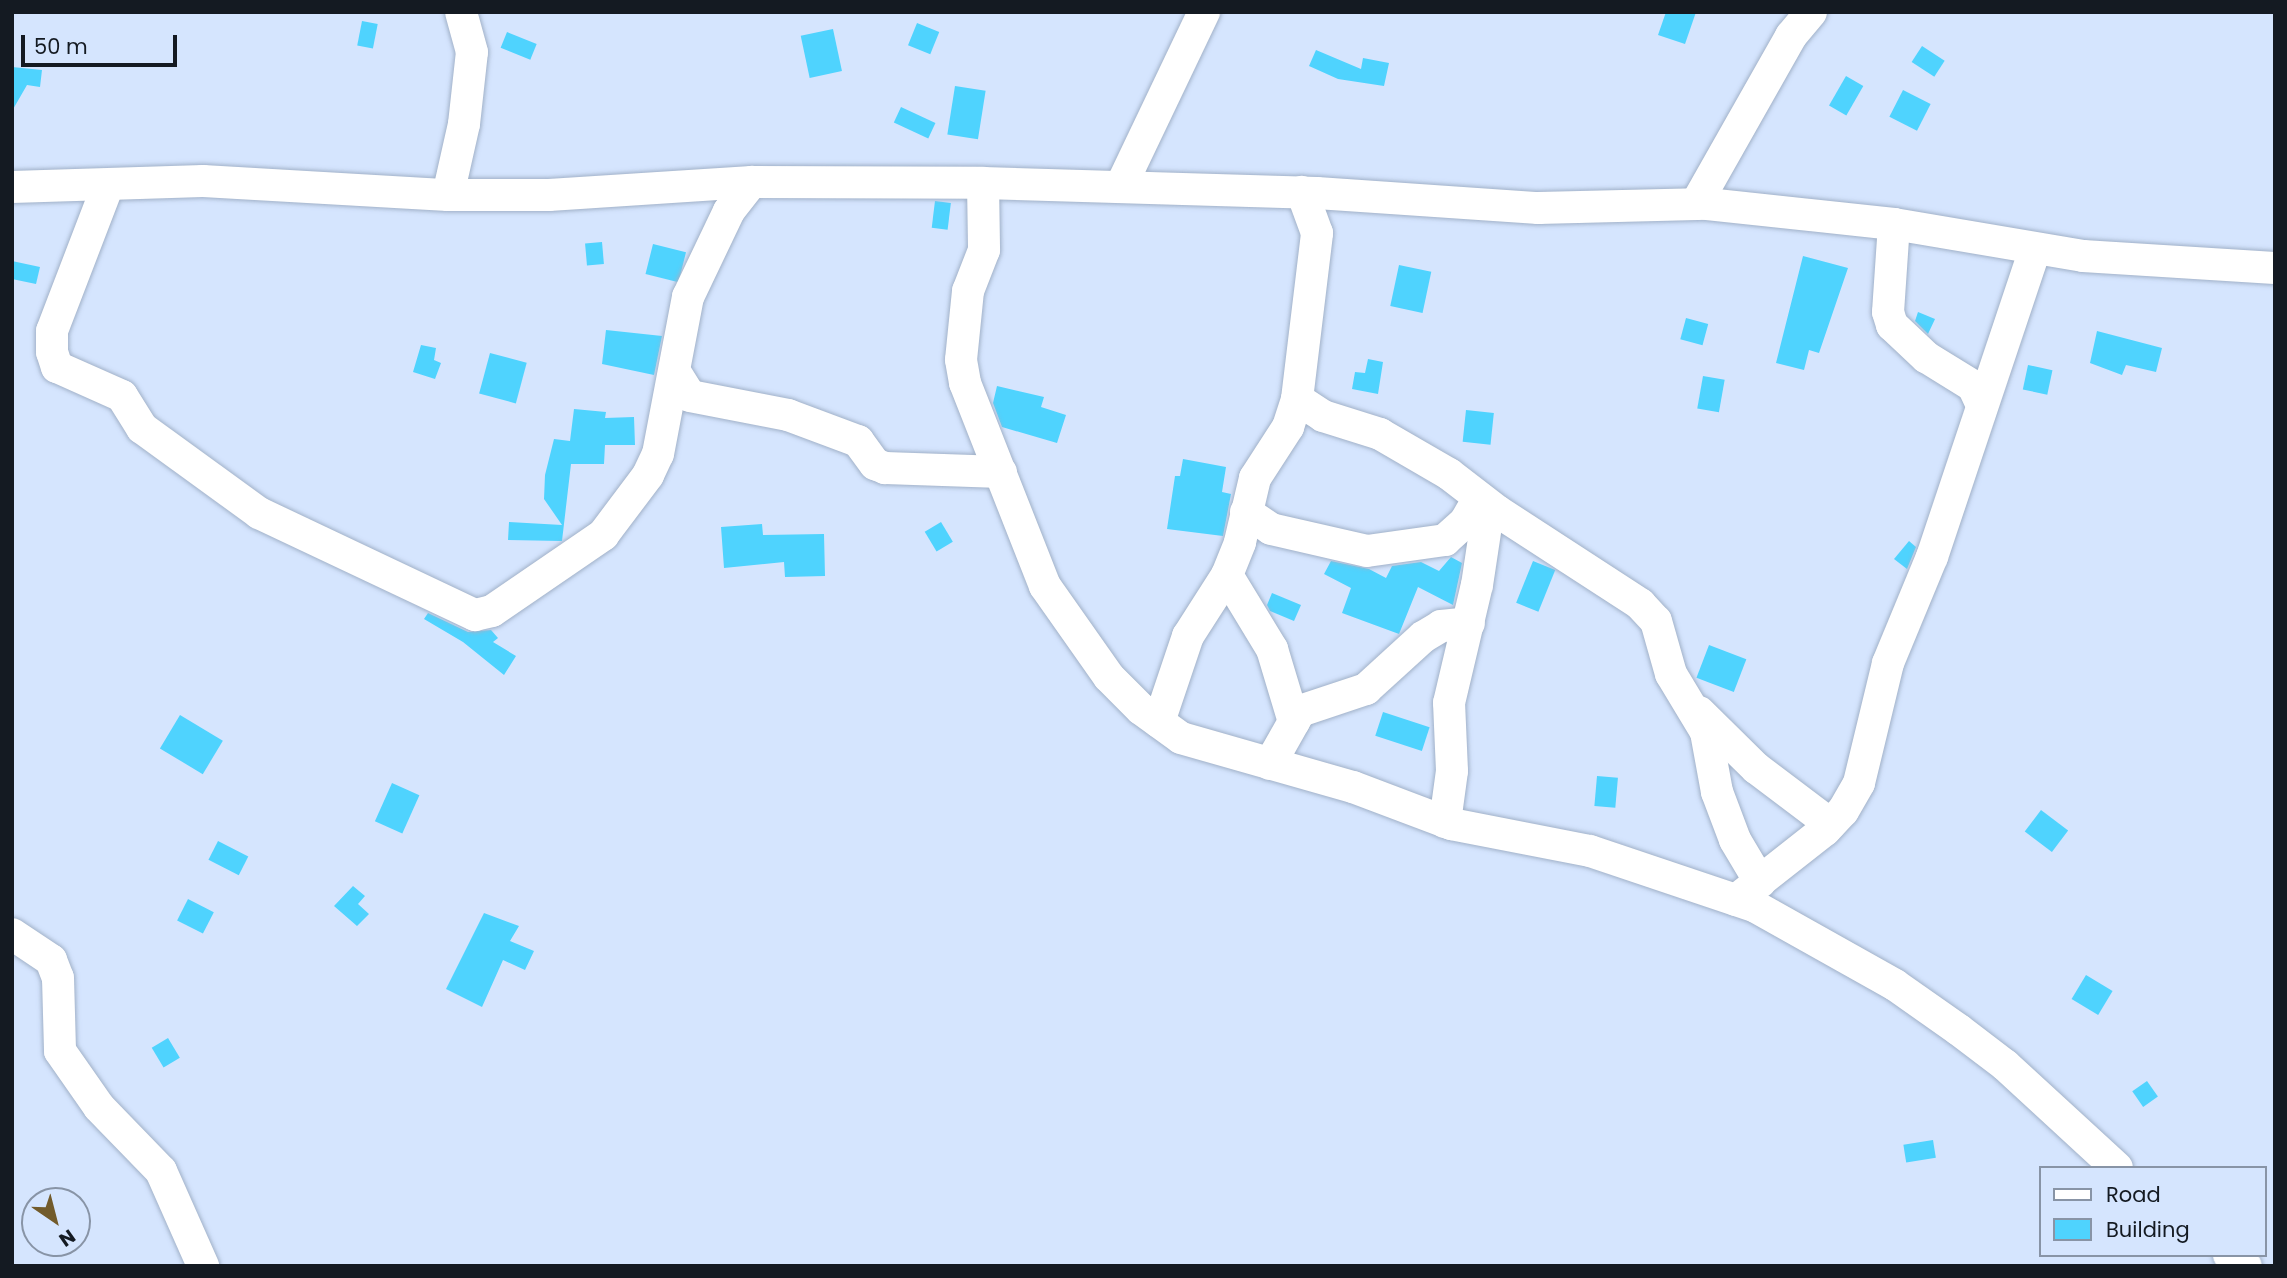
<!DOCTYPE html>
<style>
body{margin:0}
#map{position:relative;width:2287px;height:1278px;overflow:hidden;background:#d5e5fe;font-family:Poppins,sans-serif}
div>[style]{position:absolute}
.building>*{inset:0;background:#4fd3fe;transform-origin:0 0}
.roads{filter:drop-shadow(0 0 2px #a1b1c8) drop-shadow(0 0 2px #a1b1c8)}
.minor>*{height:32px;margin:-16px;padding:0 16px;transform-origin:16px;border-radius:16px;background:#fff}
span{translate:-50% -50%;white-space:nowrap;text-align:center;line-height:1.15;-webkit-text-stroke:6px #d5e5fe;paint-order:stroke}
.frame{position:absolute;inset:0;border:14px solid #141a22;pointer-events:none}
.legend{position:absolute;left:2039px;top:1166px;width:228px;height:91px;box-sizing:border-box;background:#d5e5fe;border:2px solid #8894a6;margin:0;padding:9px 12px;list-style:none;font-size:21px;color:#141a22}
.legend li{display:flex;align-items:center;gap:14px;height:35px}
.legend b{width:35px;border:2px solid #8894a6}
.north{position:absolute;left:21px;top:1187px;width:70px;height:70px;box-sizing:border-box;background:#d5e5fe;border:2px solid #8894a6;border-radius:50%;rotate:145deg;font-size:19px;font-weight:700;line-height:28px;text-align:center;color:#141a22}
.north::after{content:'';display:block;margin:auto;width:24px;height:32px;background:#725b2b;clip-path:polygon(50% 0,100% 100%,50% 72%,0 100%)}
.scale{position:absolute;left:21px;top:35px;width:156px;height:32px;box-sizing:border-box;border:4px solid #141a22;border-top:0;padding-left:9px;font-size:21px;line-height:24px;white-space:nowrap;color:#141a22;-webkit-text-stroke:5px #d5e5fe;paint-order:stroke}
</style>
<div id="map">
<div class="building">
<div style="clip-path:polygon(1666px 12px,1696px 12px,1685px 44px,1658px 35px)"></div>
<div style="left:362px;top:21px;width:16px;height:25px;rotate:11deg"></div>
<div style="left:917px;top:23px;width:24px;height:24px;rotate:22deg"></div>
<div style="left:833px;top:29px;width:43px;height:33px;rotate:78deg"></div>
<div style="left:507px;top:32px;width:32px;height:17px;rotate:22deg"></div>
<div style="left:1922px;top:46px;width:27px;height:19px;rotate:33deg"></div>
<div style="clip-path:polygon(1316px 50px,1361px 69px,1363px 58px,1389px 63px,1384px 86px,1338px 79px,1309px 66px)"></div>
<div style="clip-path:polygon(12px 67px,42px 70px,40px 87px,27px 85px,12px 111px)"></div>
<div style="left:1846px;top:76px;width:20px;height:34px;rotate:30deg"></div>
<div style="left:955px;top:86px;width:31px;height:49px;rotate:9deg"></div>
<div style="left:1903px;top:90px;width:31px;height:30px;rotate:27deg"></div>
<div style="left:901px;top:107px;width:38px;height:17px;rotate:25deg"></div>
<div style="left:935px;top:201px;width:16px;height:27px;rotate:7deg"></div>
<div style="left:602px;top:242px;width:22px;height:17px;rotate:85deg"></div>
<div style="left:653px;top:244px;width:34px;height:31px;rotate:14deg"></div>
<div style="clip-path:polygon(1803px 256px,1848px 268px,1819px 353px,1809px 350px,1804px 370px,1776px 363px)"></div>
<div style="clip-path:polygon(12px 261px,40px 267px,36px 284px,12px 279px)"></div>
<div style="left:1399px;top:265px;width:33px;height:42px;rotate:12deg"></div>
<div style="clip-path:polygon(1918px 312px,1935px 319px,1928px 334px,1915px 321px)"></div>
<div style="left:1686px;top:318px;width:23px;height:22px;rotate:15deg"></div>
<div style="clip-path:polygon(606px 330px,662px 336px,654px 375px,602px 364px)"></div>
<div style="clip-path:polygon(2097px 331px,2162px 348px,2156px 372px,2126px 365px,2122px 375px,2090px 363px)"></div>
<div style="clip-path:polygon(421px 345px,436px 348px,434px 360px,441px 363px,435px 379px,413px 372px)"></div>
<div style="left:490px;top:353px;width:38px;height:42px;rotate:15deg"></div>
<div style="clip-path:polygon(1368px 359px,1383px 362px,1378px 394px,1352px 389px,1355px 372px,1365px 373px)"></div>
<div style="left:2028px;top:365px;width:25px;height:25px;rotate:12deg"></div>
<div style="left:1703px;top:376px;width:22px;height:33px;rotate:10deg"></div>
<div style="clip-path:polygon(997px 386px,1044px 397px,1041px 407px,1066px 415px,1057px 443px,1002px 427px,993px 403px)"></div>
<div style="clip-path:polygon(574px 409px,606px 412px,605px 418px,634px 417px,635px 445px,605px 445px,604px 464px,571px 464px,562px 541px,508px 540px,509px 522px,562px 525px,544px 499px,545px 475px,554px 439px,570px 441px)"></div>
<div style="left:1466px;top:410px;width:28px;height:32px;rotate:6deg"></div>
<div style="clip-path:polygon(1183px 459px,1226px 467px,1222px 492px,1231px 494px,1223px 536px,1167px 529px,1175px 476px,1180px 476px)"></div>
<div style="left:941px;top:522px;width:23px;height:19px;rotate:59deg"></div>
<div style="clip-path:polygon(762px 524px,763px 535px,824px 534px,825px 576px,785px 577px,784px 562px,724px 568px,721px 527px)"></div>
<div style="clip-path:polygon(1909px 541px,1916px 547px,1907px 569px,1894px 559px)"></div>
<div style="clip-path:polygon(1451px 557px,1462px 563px,1453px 605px,1418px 587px,1399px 634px,1342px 613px,1351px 588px,1324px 574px,1331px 561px,1369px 569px,1386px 578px,1392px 566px,1421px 562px,1439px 571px)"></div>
<div style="left:1533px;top:561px;width:24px;height:45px;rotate:22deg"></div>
<div style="clip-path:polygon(1272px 593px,1301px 605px,1294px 621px,1270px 611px,1267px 605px)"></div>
<div style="clip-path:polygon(428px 613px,468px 632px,491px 630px,498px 638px,493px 642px,516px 656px,504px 675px,463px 642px,424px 619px)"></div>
<div style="left:1709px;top:645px;width:40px;height:35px;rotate:21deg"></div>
<div style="left:1383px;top:712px;width:49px;height:25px;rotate:18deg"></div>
<div style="left:180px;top:715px;width:50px;height:39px;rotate:31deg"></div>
<div style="left:1597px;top:776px;width:21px;height:30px;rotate:5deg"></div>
<div style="left:392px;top:783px;width:30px;height:42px;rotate:24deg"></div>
<div style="left:2041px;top:810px;width:34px;height:27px;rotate:37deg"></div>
<div style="left:218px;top:841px;width:34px;height:21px;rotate:27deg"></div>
<div style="clip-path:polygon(353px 886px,365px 896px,358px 904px,369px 914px,357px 926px,334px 906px)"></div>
<div style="left:188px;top:899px;width:29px;height:24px;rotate:27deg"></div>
<div style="clip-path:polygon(484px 913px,519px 926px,510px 941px,534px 951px,525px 970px,503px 960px,482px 1007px,446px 989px)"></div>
<div style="left:2086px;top:975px;width:31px;height:28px;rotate:31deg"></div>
<div style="left:168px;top:1038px;width:23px;height:19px;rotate:59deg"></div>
<div style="left:2147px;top:1081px;width:19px;height:18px;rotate:55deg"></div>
<div style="left:1933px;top:1140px;width:18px;height:30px;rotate:81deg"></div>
</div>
<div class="roads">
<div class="minor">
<div style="left:983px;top:183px;width:67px;rotate:89.1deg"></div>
<div style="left:984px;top:250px;width:44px;rotate:111.3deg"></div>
<div style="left:968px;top:291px;width:69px;rotate:95.8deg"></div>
<div style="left:961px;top:360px;width:23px;rotate:80deg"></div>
<div style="left:965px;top:383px;width:218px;rotate:68.5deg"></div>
<div style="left:1045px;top:586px;width:111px;rotate:54.9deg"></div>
<div style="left:1109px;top:677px;width:45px;rotate:45deg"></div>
<div style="left:1141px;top:709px;width:49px;rotate:35.9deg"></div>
<div style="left:1181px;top:738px;width:179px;rotate:15.9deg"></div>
<div style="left:1353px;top:787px;width:105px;rotate:20.7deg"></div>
<div style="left:1451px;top:824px;width:142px;rotate:11deg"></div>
<div style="left:1590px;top:851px;width:175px;rotate:18.6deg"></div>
<div style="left:1756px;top:907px;width:159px;rotate:29.3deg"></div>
<div style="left:1895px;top:985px;width:78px;rotate:35.1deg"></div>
<div style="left:1959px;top:1030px;width:58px;rotate:37.3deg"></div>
<div style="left:2005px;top:1065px;width:152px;rotate:42.6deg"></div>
<div style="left:108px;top:185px;width:156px;rotate:111deg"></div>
<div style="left:52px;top:331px;width:21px;rotate:90deg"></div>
<div style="left:52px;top:352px;width:16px;rotate:72deg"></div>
<div style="left:57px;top:367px;width:71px;rotate:24deg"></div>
<div style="left:122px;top:396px;width:38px;rotate:58deg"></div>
<div style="left:142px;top:428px;width:145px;rotate:36deg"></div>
<div style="left:259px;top:513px;width:239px;rotate:25.3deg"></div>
<div style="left:475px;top:615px;width:17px;rotate:-13deg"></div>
<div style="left:492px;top:611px;width:135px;rotate:-34.4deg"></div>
<div style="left:603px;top:535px;width:75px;rotate:-53.1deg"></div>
<div style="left:648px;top:475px;width:23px;rotate:-65deg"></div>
<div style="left:658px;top:454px;width:160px;rotate:-79.2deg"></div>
<div style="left:688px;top:297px;width:95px;rotate:-64.5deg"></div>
<div style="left:729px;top:211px;width:37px;rotate:-52deg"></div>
<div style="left:1121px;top:186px;width:193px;rotate:-64.5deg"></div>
<div style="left:12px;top:187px;width:191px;rotate:-1.8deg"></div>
<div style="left:203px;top:181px;width:245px;rotate:3.3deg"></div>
<div style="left:448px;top:195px;width:101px"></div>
<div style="left:549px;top:195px;width:203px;rotate:-3.7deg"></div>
<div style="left:752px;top:182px;width:231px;rotate:0.2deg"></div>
<div style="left:983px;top:183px;width:334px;rotate:1.7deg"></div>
<div style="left:1317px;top:193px;width:222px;rotate:3.9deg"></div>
<div style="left:1538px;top:208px;width:169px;rotate:-1.4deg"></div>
<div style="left:1707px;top:204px;width:188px;rotate:6.1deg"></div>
<div style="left:1894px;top:224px;width:192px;rotate:9.6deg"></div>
<div style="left:2083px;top:256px;width:192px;rotate:3.6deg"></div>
<div style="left:448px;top:195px;width:73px;rotate:-77.3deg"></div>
<div style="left:464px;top:124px;width:72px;rotate:-83.7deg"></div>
<div style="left:472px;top:52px;width:41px;rotate:-105.4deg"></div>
<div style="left:1696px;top:204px;width:193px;rotate:-60.5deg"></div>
<div style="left:1791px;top:36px;width:31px;rotate:-50deg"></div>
<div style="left:1894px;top:224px;width:88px;rotate:93.9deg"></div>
<div style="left:1888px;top:312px;width:14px;rotate:73deg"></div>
<div style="left:1892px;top:325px;width:47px;rotate:43.3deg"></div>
<div style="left:1926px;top:357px;width:55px;rotate:31.7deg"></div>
<div style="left:1973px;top:386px;width:21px;rotate:65deg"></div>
<div style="left:675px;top:372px;width:28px;rotate:58deg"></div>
<div style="left:690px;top:396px;width:100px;rotate:11deg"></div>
<div style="left:788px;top:415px;width:75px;rotate:20.4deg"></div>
<div style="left:858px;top:441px;width:29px;rotate:54deg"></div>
<div style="left:875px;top:464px;width:11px;rotate:22deg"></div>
<div style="left:885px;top:468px;width:116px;rotate:2deg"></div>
<div style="left:1297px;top:399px;width:31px;rotate:33deg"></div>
<div style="left:1323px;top:416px;width:60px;rotate:17.5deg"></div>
<div style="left:1380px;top:434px;width:80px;rotate:30.1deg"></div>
<div style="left:1449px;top:474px;width:61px;rotate:37.6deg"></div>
<div style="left:1497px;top:511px;width:171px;rotate:33deg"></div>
<div style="left:1640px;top:604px;width:23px;rotate:47deg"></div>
<div style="left:1656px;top:621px;width:55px;rotate:74.2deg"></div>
<div style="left:1671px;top:674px;width:68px;rotate:58.9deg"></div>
<div style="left:1706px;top:732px;width:61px;rotate:79.6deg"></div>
<div style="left:1717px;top:792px;width:51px;rotate:69.4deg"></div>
<div style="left:1735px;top:840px;width:49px;rotate:59.2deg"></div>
<div style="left:1246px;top:512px;width:30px;rotate:34deg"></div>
<div style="left:1271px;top:529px;width:98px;rotate:12.9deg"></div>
<div style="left:1367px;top:551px;width:79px;rotate:-8deg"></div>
<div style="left:1445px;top:540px;width:27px;rotate:-42deg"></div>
<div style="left:1465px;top:522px;width:28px;rotate:-60deg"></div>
<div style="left:1227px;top:575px;width:87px;rotate:58.7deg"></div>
<div style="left:1272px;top:649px;width:76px;rotate:73.2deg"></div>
<div style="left:1699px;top:712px;width:80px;rotate:44.5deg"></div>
<div style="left:1756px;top:768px;width:93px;rotate:37.1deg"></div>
<div style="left:1159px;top:722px;width:91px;rotate:-71.4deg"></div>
<div style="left:1188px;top:636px;width:72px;rotate:-57.4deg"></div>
<div style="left:1227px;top:575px;width:35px;rotate:-68deg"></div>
<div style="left:1240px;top:542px;width:66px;rotate:-76.8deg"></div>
<div style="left:1255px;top:478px;width:61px;rotate:-57.1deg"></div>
<div style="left:1288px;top:427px;width:29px;rotate:-72deg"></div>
<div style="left:1297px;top:399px;width:167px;rotate:-83.1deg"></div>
<div style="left:1317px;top:233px;width:44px;rotate:-110.1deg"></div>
<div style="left:1270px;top:764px;width:61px;rotate:-60.5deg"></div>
<div style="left:1300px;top:711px;width:70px;rotate:-18.4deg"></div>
<div style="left:1366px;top:689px;width:77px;rotate:-42.4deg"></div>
<div style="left:1423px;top:637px;width:21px;rotate:-31deg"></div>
<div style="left:1441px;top:626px;width:28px;rotate:-6deg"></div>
<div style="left:1445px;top:822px;width:51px;rotate:-82.2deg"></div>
<div style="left:1452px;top:771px;width:68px;rotate:-92.5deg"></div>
<div style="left:1449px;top:703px;width:121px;rotate:-76.7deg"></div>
<div style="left:1477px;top:585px;width:80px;rotate:-81.4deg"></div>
<div style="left:1736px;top:900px;width:113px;rotate:-38.2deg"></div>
<div style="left:1825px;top:830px;width:26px;rotate:-47deg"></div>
<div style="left:1843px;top:811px;width:32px;rotate:-60deg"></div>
<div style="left:1859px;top:783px;width:123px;rotate:-76.4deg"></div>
<div style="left:1888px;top:663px;width:115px;rotate:-67.5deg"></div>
<div style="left:1932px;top:557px;width:324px;rotate:-71.5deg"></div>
<div style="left:12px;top:934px;width:47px;rotate:33.7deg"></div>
<div style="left:51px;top:960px;width:19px;rotate:69deg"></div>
<div style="left:58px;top:978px;width:73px;rotate:88.4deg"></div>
<div style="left:60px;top:1051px;width:68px;rotate:55.1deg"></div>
<div style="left:99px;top:1107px;width:89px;rotate:45.9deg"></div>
<div style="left:161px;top:1171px;width:104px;rotate:66.1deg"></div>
<div style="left:2229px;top:1255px;width:20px;rotate:33deg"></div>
</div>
</div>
<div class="frame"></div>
<ul class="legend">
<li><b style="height:9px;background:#fff"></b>Road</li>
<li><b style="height:19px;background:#4fd3fe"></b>Building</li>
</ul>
<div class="north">N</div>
<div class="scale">50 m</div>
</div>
